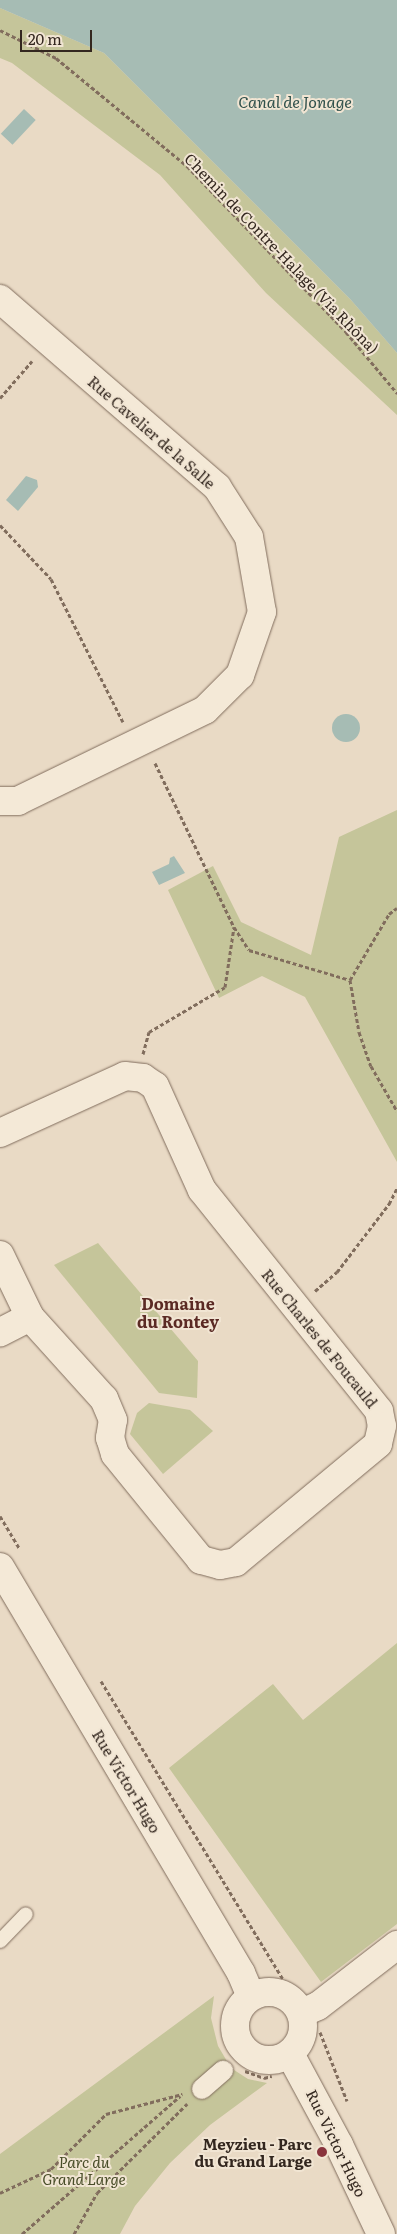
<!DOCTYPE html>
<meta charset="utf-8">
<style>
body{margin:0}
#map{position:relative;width:397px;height:2234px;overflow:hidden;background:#e9dac5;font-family:Literata,serif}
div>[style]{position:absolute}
.green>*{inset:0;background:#c5c59a}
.water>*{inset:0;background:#a6bcb4;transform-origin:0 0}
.round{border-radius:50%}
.path>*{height:3px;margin-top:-1.5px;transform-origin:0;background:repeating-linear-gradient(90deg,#816d5d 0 4px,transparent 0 6.5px)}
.roads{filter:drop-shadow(0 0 1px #816d5d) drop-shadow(0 0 1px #816d5d)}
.service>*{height:14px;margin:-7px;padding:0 7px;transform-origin:7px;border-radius:7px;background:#f4e9d7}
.pedestrian>*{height:20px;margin:-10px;padding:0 10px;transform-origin:10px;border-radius:10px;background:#f4e9d7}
.minor>*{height:28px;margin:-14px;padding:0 14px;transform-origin:14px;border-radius:14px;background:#f4e9d7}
.tertiary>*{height:28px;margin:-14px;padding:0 14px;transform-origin:14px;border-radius:14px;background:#f4e9d7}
.tertiary>.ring{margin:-14px;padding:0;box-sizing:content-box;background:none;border:28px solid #f4e9d7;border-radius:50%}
.dots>*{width:14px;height:14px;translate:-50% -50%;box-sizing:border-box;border:2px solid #f1e5d3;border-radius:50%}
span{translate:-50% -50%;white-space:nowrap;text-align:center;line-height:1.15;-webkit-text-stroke:4px #f1e5d3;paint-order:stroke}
.street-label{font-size:15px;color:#33271f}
.poi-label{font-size:15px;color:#33271f;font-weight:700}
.right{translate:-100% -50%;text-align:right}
.park-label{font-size:15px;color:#484d28;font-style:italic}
.water-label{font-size:16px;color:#30514c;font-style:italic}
.neighbourhood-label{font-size:16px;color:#5b2a24;font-weight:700}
.scale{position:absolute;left:20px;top:30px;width:72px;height:22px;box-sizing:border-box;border:2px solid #33271f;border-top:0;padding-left:6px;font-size:15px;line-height:18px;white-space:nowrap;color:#33271f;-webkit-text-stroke:4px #f1e5d3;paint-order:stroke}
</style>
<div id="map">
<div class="green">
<div style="clip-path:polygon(0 8px,104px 53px,351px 300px,397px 353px,397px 415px,266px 293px,160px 175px,12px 63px,0 58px)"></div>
<div style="clip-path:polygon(397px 810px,397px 1162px,305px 997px,262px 976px,219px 998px,168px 890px,213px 866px,241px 922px,311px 955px,339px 837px)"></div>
<div style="clip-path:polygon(98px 1243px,198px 1361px,197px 1398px,159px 1393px,54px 1265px)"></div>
<div style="clip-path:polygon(149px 1403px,190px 1410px,213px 1431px,163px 1474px,130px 1434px,137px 1413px)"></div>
<div style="clip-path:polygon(397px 1643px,397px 1924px,321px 1982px,169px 1768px,273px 1684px,303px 1720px)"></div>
<div style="clip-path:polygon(214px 1996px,211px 2018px,218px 2046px,231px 2068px,248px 2079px,267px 2083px,210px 2125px,170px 2163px,135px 2206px,120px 2234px,0 2234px,0 2154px)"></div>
</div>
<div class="water">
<div style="clip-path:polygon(0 0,397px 0,397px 353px,351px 300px,104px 53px,0 8px)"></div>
<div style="left:24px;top:109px;width:16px;height:34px;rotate:43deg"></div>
<div style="clip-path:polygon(26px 476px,37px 480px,38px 487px,18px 511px,6px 500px)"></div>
<div class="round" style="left:332px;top:714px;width:28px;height:28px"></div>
<div style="clip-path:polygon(174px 856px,185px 873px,159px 885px,152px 872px,169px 864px,170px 858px)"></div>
</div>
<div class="path">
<div style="left:0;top:30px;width:63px;rotate:26.6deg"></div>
<div style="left:56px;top:58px;width:170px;rotate:39.5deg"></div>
<div style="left:187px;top:166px;width:230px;rotate:46.2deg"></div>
<div style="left:346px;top:332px;width:80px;rotate:50.1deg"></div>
<div style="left:0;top:398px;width:49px;rotate:-49.1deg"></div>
<div style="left:0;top:525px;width:74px;rotate:46.6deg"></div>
<div style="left:51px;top:579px;width:160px;rotate:63.3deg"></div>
<div style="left:155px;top:763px;width:182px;rotate:64.3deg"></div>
<div style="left:234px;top:927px;width:27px;rotate:57deg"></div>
<div style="left:249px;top:950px;width:105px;rotate:16.5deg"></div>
<div style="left:350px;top:980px;width:53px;rotate:80.2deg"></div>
<div style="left:359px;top:1032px;width:36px;rotate:71deg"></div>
<div style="left:371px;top:1066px;width:52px;rotate:60deg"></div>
<div style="left:350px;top:980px;width:77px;rotate:-59.4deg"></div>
<div style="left:389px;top:914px;width:10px;rotate:-37deg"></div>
<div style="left:143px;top:1054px;width:23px;rotate:-75deg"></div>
<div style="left:149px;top:1032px;width:88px;rotate:-30.6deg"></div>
<div style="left:225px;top:987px;width:61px;rotate:-81.5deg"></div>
<div style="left:315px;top:1291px;width:29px;rotate:-41deg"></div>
<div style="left:337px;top:1272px;width:86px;rotate:-52.6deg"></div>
<div style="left:389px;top:1204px;width:18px;rotate:-63deg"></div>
<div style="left:0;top:1516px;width:37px;rotate:59deg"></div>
<div style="left:101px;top:1681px;width:355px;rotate:58.6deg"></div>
<div style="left:286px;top:1984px;width:9px;rotate:36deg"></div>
<div style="left:320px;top:2032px;width:74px;rotate:68.6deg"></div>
<div style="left:245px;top:2071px;width:20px;rotate:20deg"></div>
<div style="left:264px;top:2078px;width:8px;rotate:-14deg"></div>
<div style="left:0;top:2193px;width:56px;rotate:-25.2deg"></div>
<div style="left:51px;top:2169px;width:78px;rotate:-45deg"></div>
<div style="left:106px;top:2114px;width:79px;rotate:-14.7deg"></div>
<div style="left:22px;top:2234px;width:210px;rotate:-41.1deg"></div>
<div style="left:74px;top:2234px;width:47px;rotate:-60.7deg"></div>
<div style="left:97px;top:2193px;width:127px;rotate:-44.7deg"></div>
</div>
<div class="roads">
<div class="service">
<div style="left:0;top:1941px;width:37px;rotate:-46deg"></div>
</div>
<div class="pedestrian">
<div style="left:202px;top:2089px;width:28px;rotate:-41deg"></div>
</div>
<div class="minor">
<div style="left:0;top:299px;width:287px;rotate:40.9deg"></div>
<div style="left:217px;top:487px;width:59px;rotate:57.4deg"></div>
<div style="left:249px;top:537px;width:76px;rotate:80.2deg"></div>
<div style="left:262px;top:612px;width:67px;rotate:109.2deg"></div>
<div style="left:240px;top:675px;width:49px;rotate:135deg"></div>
<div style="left:205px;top:710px;width:208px;rotate:154.1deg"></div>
<div style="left:18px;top:801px;width:18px;rotate:180deg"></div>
<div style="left:0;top:1133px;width:137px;rotate:-24.5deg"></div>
<div style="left:125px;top:1076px;width:18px;rotate:6deg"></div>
<div style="left:143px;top:1078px;width:14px;rotate:34deg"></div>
<div style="left:155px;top:1086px;width:114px;rotate:65.7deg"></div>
<div style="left:202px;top:1190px;width:283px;rotate:51.3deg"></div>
<div style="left:379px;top:1411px;width:15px;rotate:79deg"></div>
<div style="left:382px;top:1426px;width:18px;rotate:103deg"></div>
<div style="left:378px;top:1444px;width:185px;rotate:140.3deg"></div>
<div style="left:236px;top:1562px;width:16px;rotate:169deg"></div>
<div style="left:220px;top:1565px;width:20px;rotate:-165deg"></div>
<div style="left:201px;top:1560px;width:136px;rotate:-129.1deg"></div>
<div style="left:115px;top:1454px;width:17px;rotate:-107deg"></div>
<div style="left:110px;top:1438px;width:18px;rotate:-81deg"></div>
<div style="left:113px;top:1420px;width:23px;rotate:-113deg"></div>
<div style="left:104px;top:1399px;width:110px;rotate:-132.1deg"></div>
<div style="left:0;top:1255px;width:69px;rotate:64.2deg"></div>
<div style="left:30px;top:1317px;width:34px;rotate:153deg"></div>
<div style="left:0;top:1567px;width:472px;rotate:59.3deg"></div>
<div style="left:241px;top:1973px;width:25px;rotate:67deg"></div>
<div style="left:302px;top:2013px;width:17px;rotate:-24deg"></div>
<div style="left:318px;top:2006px;width:100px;rotate:-37.7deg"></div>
</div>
<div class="tertiary">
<div class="ring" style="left:235px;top:1992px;width:40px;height:40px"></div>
<div style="left:290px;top:2054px;width:103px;rotate:61.7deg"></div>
<div style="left:339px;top:2145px;width:98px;rotate:64.7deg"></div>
</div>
</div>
<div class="dots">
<div style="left:322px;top:2152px;background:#89343d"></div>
</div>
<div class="street-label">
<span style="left:282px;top:253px;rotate:46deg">Chemin de Contre-Halage (Via Rhôna)</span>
<span style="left:152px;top:432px;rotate:41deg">Rue Cavelier de la Salle</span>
<span style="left:320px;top:1338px;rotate:51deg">Rue Charles de Foucauld</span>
<span style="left:127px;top:1781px;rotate:59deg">Rue Victor Hugo</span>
<span style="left:337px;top:2143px;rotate:64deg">Rue Victor Hugo</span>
</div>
<div class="poi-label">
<span class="right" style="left:312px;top:2152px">Meyzieu - Parc<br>du Grand Large</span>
</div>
<div class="park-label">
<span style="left:84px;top:2170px">Parc du<br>Grand Large</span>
</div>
<div class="water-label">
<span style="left:295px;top:101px">Canal de Jonage</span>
</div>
<div class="neighbourhood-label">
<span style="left:178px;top:1312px">Domaine<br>du Rontey</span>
</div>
<div class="scale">20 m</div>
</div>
